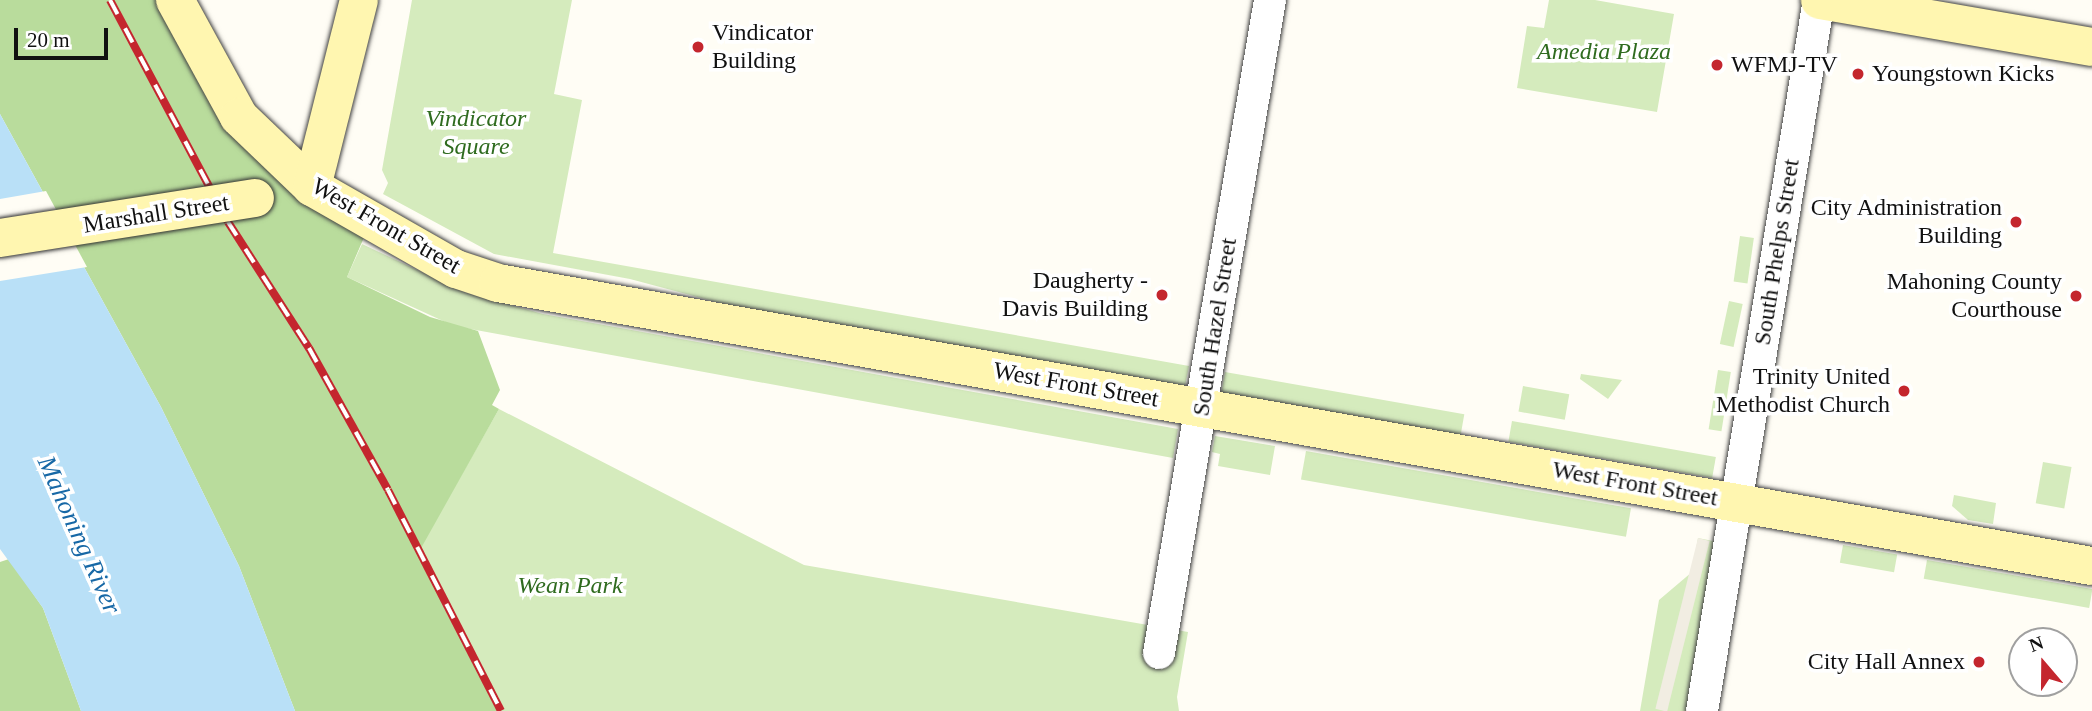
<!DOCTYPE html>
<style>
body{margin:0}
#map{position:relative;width:2092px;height:711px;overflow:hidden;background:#fffdf5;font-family:"Times New Roman",serif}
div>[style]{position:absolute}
.green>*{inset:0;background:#d5ebbd;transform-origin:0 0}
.forest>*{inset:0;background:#b9dc9c}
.plaza>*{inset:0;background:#f1ede2;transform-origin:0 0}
.water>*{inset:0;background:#b9e0f7}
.pier>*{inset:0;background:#fffdf5}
.roads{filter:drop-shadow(0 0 2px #444) drop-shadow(0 0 2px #444)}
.street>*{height:32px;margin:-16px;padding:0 16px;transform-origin:16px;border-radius:16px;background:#fff}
.secondary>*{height:38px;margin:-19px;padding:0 19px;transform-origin:19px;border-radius:19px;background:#fff6b0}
.rail>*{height:8px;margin-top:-4px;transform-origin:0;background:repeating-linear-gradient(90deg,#fff 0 16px,#c4262e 0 32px);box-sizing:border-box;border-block:2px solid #c4262e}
.bridges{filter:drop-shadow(0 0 2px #333) drop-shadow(0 0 2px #333)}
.secondary-bridge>*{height:38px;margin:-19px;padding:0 19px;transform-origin:19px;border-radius:19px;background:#fff6b0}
.dots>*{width:19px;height:19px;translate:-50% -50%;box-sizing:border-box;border:4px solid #fff;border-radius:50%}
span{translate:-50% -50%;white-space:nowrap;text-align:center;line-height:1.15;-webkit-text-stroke:7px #fff;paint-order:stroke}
.poi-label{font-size:24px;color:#111}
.left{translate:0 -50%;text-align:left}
.right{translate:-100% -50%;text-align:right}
.park-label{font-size:24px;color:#2f6b1f;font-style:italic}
.street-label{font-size:24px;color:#111}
.water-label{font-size:26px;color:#1768a6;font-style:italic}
.north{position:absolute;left:2008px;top:627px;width:70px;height:70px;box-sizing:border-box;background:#fff;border:2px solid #a0a0a0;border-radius:50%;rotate:340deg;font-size:19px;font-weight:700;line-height:28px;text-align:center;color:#111}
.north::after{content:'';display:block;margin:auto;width:24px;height:32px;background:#c4262e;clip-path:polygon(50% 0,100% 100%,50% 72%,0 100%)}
.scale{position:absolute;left:14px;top:28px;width:94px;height:32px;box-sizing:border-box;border:4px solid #111;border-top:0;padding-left:9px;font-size:21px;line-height:24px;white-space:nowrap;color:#111;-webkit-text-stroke:5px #fff;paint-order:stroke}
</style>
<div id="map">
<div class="green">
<div style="clip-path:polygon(412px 0,572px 0,554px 94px,582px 100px,553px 253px,1189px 366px,1185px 386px,750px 311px,630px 279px,494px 254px,383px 194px,388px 183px,382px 170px)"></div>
<div style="clip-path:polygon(1549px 0,1595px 0,1674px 14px,1657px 112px,1517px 88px,1527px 26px,1544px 28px)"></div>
<div style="left:1740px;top:236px;width:14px;height:46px;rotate:8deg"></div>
<div style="clip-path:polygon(362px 244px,464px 292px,543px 314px,1178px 429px,1173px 458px,454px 326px,347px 277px)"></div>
<div style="left:1729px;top:301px;width:14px;height:44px;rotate:12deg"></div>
<div style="left:1718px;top:370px;width:13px;height:60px;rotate:9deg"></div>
<div style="left:1225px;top:372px;width:243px;height:21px;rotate:10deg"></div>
<div style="clip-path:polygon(1581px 374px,1622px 380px,1608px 399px,1580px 379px)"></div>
<div style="left:1523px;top:386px;width:47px;height:26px;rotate:10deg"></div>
<div style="clip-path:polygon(499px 409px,804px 565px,1188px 632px,1177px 697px,1179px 711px,327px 711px)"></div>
<div style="left:1512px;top:421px;width:207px;height:21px;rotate:10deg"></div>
<div style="clip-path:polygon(1215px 436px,1275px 446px,1270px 475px,1218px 466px,1220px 454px,1212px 452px)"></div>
<div style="left:1306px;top:451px;width:330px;height:29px;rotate:10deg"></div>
<div style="left:2043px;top:462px;width:29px;height:42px;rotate:10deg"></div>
<div style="clip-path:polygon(1954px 495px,1996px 503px,1993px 524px,1968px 520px,1952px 506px)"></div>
<div style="clip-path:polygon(1698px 538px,1728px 544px,1702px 711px,1640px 711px,1659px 600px,1692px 572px)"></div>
<div style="left:1843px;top:545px;width:55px;height:18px;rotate:10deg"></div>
<div style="left:1927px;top:560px;width:168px;height:19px;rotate:10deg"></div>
</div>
<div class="forest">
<div style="clip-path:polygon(0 0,175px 0,239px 117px,371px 221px,347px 277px,430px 317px,478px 331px,500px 390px,492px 405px,499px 409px,420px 550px,501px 711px,295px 711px,239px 566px,161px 407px,0 114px)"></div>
<div style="clip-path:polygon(9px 559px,43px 608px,81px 711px,0 711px,0 562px)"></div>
</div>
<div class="plaza">
<div style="left:1698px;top:538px;width:12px;height:176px;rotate:14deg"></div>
</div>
<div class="water">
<div style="clip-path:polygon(0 114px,161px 407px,239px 566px,295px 711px,81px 711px,43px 608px,0 549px)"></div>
</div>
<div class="pier">
<div style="clip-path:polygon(46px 191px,87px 267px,0 281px,0 199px)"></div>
</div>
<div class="roads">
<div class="street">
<div style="left:1159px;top:653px;width:662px;rotate:-80.35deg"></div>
<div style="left:1702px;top:711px;width:721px;rotate:-80.66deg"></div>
</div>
<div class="secondary">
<div style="left:175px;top:0;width:133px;rotate:61.3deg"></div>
<div style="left:239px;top:117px;width:101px;rotate:43.8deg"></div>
<div style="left:312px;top:187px;width:166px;rotate:29.7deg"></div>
<div style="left:456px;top:269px;width:44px;rotate:18.4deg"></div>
<div style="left:498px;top:283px;width:1619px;rotate:10.07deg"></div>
<div style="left:1820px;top:0;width:276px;rotate:9.8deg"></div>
<div style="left:312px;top:187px;width:193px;rotate:-75.9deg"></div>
</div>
</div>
<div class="rail">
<div style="left:110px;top:0;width:251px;rotate:62deg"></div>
<div style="left:228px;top:222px;width:150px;rotate:57.3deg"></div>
<div style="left:309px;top:348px;width:162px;rotate:60.9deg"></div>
<div style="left:388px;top:490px;width:248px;rotate:62.9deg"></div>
</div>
<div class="bridges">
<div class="secondary-bridge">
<div style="left:0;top:238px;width:258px;rotate:-8.9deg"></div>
</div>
</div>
<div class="dots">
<div style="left:698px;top:47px;background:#c4262e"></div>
<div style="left:1717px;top:65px;background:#c4262e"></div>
<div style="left:1858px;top:74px;background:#c4262e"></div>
<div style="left:2016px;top:222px;background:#c4262e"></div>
<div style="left:1162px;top:295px;background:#c4262e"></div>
<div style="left:2076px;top:296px;background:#c4262e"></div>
<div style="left:1904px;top:391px;background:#c4262e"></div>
<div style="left:1979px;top:662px;background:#c4262e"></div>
</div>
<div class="poi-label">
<span class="left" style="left:712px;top:47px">Vindicator<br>Building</span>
<span class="left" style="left:1731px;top:65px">WFMJ-TV</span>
<span class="left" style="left:1872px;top:74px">Youngstown Kicks</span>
<span class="right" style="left:2002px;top:222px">City Administration<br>Building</span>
<span class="right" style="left:1148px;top:295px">Daugherty -<br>Davis Building</span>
<span class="right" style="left:2062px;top:296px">Mahoning County<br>Courthouse</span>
<span class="right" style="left:1890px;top:391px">Trinity United<br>Methodist Church</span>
<span class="right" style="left:1965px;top:662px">City Hall Annex</span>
</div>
<div class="park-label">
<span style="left:1604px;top:52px">Amedia Plaza</span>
<span style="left:476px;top:133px">Vindicator<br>Square</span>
<span style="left:570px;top:586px">Wean Park</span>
</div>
<div class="street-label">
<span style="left:156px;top:214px;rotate:-9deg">Marshall Street</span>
<span style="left:386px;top:226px;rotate:30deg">West Front Street</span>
<span style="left:1777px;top:252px;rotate:-81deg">South Phelps Street</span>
<span style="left:1215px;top:327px;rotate:-81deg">South Hazel Street</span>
<span style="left:1076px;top:385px;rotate:10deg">West Front Street</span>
<span style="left:1635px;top:484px;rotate:10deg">West Front Street</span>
</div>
<div class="water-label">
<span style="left:79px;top:535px;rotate:66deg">Mahoning River</span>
</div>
<div class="north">N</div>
<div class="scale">20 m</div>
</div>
